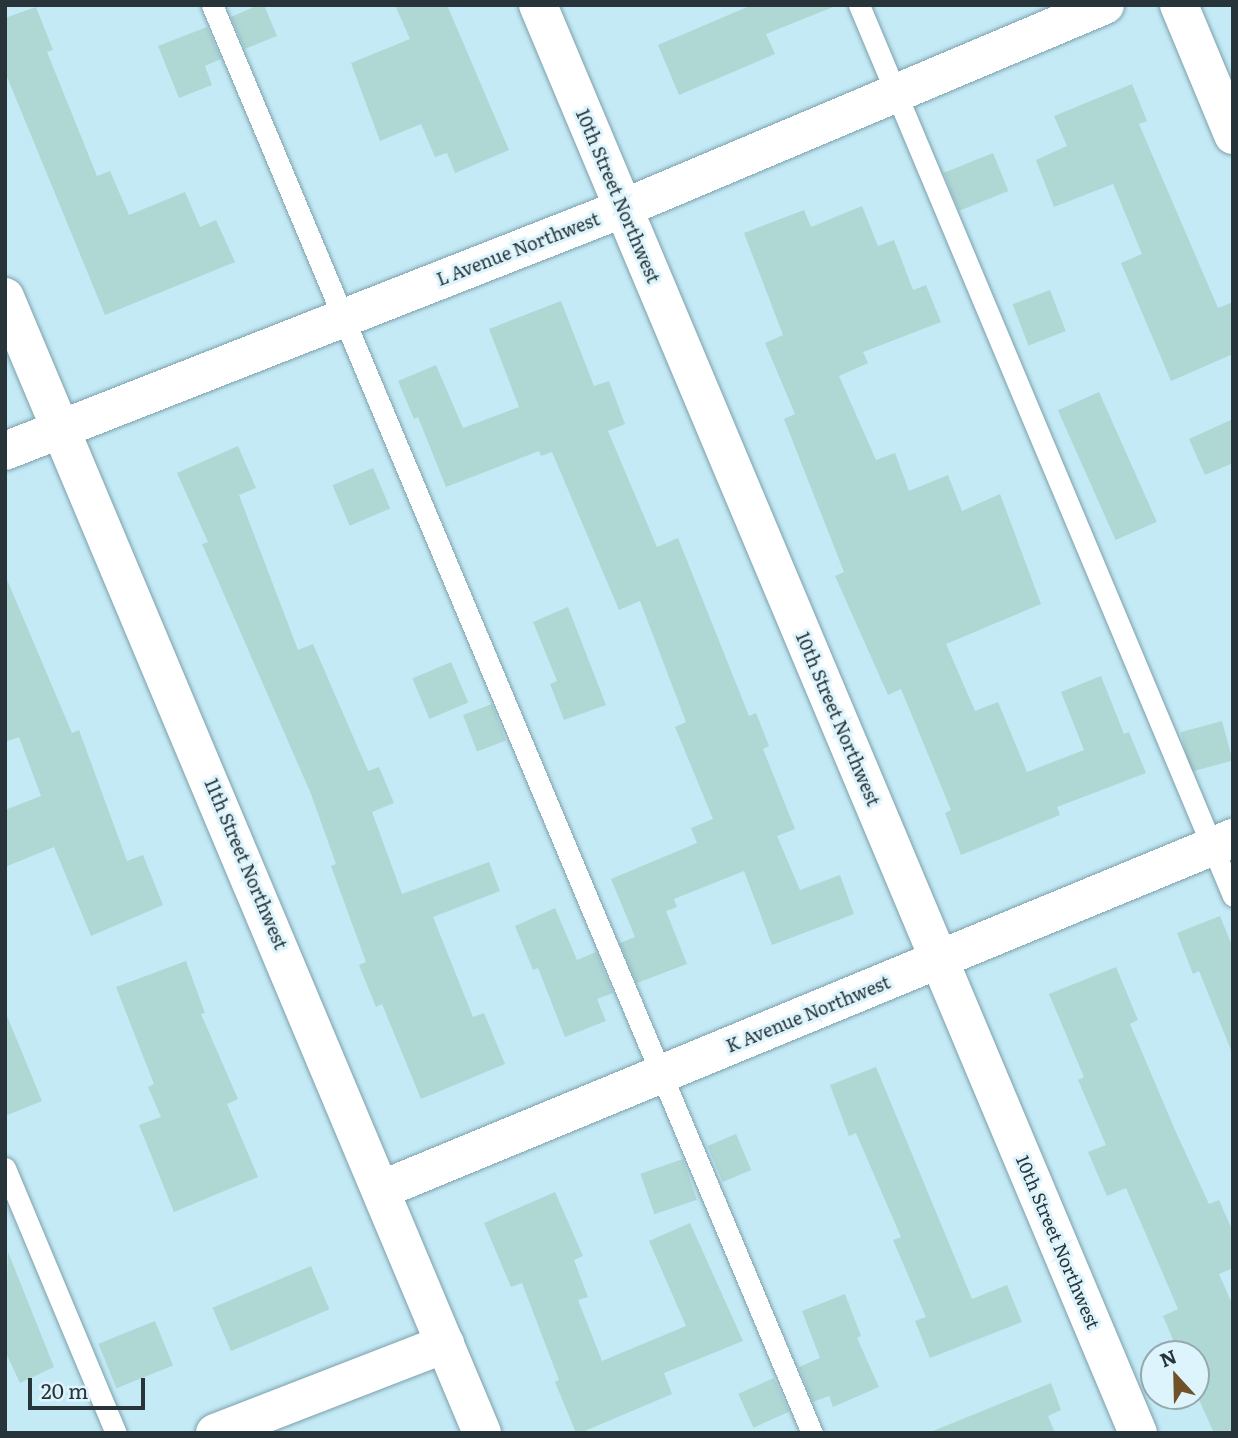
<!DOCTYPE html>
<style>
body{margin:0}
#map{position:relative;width:1238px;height:1438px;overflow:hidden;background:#c4eaf6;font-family:Literata,serif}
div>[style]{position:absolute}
.building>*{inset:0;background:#afd7d4;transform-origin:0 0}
.roads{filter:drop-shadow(0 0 2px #7ca0ac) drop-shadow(0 0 2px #7ca0ac)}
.lane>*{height:21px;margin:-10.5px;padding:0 10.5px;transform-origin:10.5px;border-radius:10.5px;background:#fff}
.street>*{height:38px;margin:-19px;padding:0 19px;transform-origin:19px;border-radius:19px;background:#fff}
span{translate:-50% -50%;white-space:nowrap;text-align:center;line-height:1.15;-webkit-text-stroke:6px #def4fc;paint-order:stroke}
.street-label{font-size:18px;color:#27353a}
.frame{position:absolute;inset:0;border:7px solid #27353a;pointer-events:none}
.north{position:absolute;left:1140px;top:1340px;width:70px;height:70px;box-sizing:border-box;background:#def4fc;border:2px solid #95a8ae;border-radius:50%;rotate:338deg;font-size:19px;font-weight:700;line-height:28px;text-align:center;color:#27353a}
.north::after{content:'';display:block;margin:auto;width:24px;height:32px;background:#715127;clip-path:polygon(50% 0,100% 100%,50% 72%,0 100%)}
.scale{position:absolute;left:28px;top:1378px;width:117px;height:32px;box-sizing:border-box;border:4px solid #27353a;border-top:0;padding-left:9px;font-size:21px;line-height:24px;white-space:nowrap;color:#27353a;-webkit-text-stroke:5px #def4fc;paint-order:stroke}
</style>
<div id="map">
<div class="building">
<div style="clip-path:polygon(258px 5px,264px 5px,277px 36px,245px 49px,231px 17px)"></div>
<div style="clip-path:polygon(395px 5px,447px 5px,509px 150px,455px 173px,447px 153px,435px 157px,421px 124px,380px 141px,351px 63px,410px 39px)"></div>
<div style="clip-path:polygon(752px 5px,833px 7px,766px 34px,775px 54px,679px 95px,658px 45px)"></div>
<div style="clip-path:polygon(36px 7px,53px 50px,47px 52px,97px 176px,110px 171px,129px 215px,185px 192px,200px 227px,216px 220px,235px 262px,105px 315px,5px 72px,5px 18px)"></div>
<div style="clip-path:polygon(207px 27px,221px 59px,205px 66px,212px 85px,179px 98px,158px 46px)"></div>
<div style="clip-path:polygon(1132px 84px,1147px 121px,1139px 124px,1218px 308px,1233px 302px,1233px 354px,1171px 381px,1121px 263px,1142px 254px,1113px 184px,1054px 207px,1036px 160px,1067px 146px,1054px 116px)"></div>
<div style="left:993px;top:153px;width:41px;height:53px;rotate:68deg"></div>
<div style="clip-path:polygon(862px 206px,878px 246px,894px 240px,913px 290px,926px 285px,941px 322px,863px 352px,868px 363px,839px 376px,876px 460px,895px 453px,909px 491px,948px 475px,962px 511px,1000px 494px,1041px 604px,946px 644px,975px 711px,998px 702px,1027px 772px,1084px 750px,1061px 692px,1101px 676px,1124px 734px,1129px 732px,1146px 773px,1057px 807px,1060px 815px,961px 855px,945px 813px,951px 810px,901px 689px,888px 695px,835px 576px,844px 572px,784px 419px,795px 414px,765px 343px,783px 335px,744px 233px,804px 210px,811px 227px)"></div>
<div style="left:1050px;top:290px;width:44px;height:40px;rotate:69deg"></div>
<div style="clip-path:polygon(561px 301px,594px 386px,609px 381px,625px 424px,608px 431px,657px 547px,678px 538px,749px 716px,756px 713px,769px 746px,763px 749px,795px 829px,777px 836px,800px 890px,840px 875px,854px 914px,772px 945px,744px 871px,674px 899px,677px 907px,666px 911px,687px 964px,637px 983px,620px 943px,635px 937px,611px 879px,697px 843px,691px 828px,713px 819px,675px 727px,686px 722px,640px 601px,619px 610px,552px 452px,541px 456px,539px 451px,446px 487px,418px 417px,414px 419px,398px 381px,436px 365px,463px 428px,519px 407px,489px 329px)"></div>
<div style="left:1099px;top:392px;width:142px;height:45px;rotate:66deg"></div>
<div style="clip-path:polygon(1233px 419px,1233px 463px,1205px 475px,1189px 439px)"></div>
<div style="clip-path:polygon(238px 446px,256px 488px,239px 495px,298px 650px,313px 644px,368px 771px,379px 767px,394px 803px,372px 812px,402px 894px,489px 862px,500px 891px,433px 917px,473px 1017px,484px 1013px,505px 1064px,421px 1099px,382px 1004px,376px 1007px,359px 965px,366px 962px,331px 866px,336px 864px,311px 794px,202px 544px,208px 542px,177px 473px)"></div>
<div style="left:373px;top:468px;width:44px;height:44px;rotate:67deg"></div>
<div style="clip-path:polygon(5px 575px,72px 733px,79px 730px,127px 861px,143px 855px,163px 905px,91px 936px,54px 847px,5px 867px,5px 810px,41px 796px,19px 737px,5px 742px)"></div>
<div style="clip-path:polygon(568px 607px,606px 705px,564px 720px,550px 684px,557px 681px,533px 622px)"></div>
<div style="left:451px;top:662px;width:44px;height:42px;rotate:67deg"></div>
<div style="left:492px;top:704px;width:39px;height:31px;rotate:69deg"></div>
<div style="left:1222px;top:721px;width:41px;height:43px;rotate:75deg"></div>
<div style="clip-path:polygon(555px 908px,577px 960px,596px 952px,613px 993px,597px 999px,606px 1021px,565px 1037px,538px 968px,533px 970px,515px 926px)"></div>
<div style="clip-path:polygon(1220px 916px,1233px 948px,1231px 1050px,1199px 971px,1193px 974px,1177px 933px)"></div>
<div style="clip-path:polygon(186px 961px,205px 1013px,201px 1014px,238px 1099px,227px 1104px,258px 1177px,174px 1212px,139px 1125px,161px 1117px,148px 1087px,154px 1084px,116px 987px)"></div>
<div style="clip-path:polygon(1116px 967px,1138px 1020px,1130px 1024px,1175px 1130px,1209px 1204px,1219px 1200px,1233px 1232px,1233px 1268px,1219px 1274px,1233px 1306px,1233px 1433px,1214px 1433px,1196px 1393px,1196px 1354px,1179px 1354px,1163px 1316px,1178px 1309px,1126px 1188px,1107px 1196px,1088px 1152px,1106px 1145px,1078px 1080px,1084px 1077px,1049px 994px)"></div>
<div style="clip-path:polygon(5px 1011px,42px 1101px,5px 1116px)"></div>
<div style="clip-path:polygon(876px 1067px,972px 1299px,1007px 1285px,1022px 1322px,930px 1358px,915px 1321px,926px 1317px,893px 1240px,901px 1237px,856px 1133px,849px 1136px,830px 1085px)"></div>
<div style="left:736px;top:1134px;width:39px;height:31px;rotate:67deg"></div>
<div style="left:683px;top:1159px;width:43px;height:45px;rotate:71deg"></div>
<div style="clip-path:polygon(555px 1192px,583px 1256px,574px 1260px,588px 1297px,578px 1300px,602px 1361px,686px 1326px,649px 1241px,690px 1223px,743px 1341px,664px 1373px,672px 1394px,580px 1433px,576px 1433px,555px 1382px,559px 1380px,522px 1283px,511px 1287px,484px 1223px)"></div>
<div style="clip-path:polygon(8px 1252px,54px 1367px,20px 1383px,5px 1351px)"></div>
<div style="left:311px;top:1266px;width:47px;height:107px;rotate:67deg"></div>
<div style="clip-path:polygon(845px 1294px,861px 1336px,857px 1338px,879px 1387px,833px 1407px,829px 1396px,813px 1402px,799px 1367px,820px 1358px,802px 1311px)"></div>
<div style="left:155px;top:1321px;width:48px;height:61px;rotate:68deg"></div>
<div style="left:774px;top:1378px;width:37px;height:39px;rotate:66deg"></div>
<div style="clip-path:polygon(1051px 1383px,1061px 1410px,1048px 1416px,1055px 1433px,928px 1433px)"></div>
</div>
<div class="roads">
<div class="lane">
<div style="left:212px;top:5px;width:1549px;rotate:67.21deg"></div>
<div style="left:859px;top:5px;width:966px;rotate:67.23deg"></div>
<div style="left:5px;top:1168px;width:287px;rotate:67.3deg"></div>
</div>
<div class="street">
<div style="left:538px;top:5px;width:1549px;rotate:67.21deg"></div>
<div style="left:1179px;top:5px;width:141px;rotate:67.4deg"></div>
<div style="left:5px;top:297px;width:1232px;rotate:67.22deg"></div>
<div style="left:5px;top:451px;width:665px;rotate:-21.43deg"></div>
<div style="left:624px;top:208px;width:522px;rotate:-22.88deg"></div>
<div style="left:383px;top:1189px;width:920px;rotate:-22.44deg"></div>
<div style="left:215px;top:1433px;width:247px;rotate:-21.2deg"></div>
</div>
</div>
<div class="street-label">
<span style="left:618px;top:196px;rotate:67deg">10th Street Northwest</span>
<span style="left:518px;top:249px;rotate:-21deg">L Avenue Northwest</span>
<span style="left:838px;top:719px;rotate:67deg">10th Street Northwest</span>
<span style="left:246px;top:864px;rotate:67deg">11th Street Northwest</span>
<span style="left:808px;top:1014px;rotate:-22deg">K Avenue Northwest</span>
<span style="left:1058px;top:1242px;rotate:67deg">10th Street Northwest</span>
</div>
<div class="frame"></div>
<div class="north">N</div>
<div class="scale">20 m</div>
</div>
